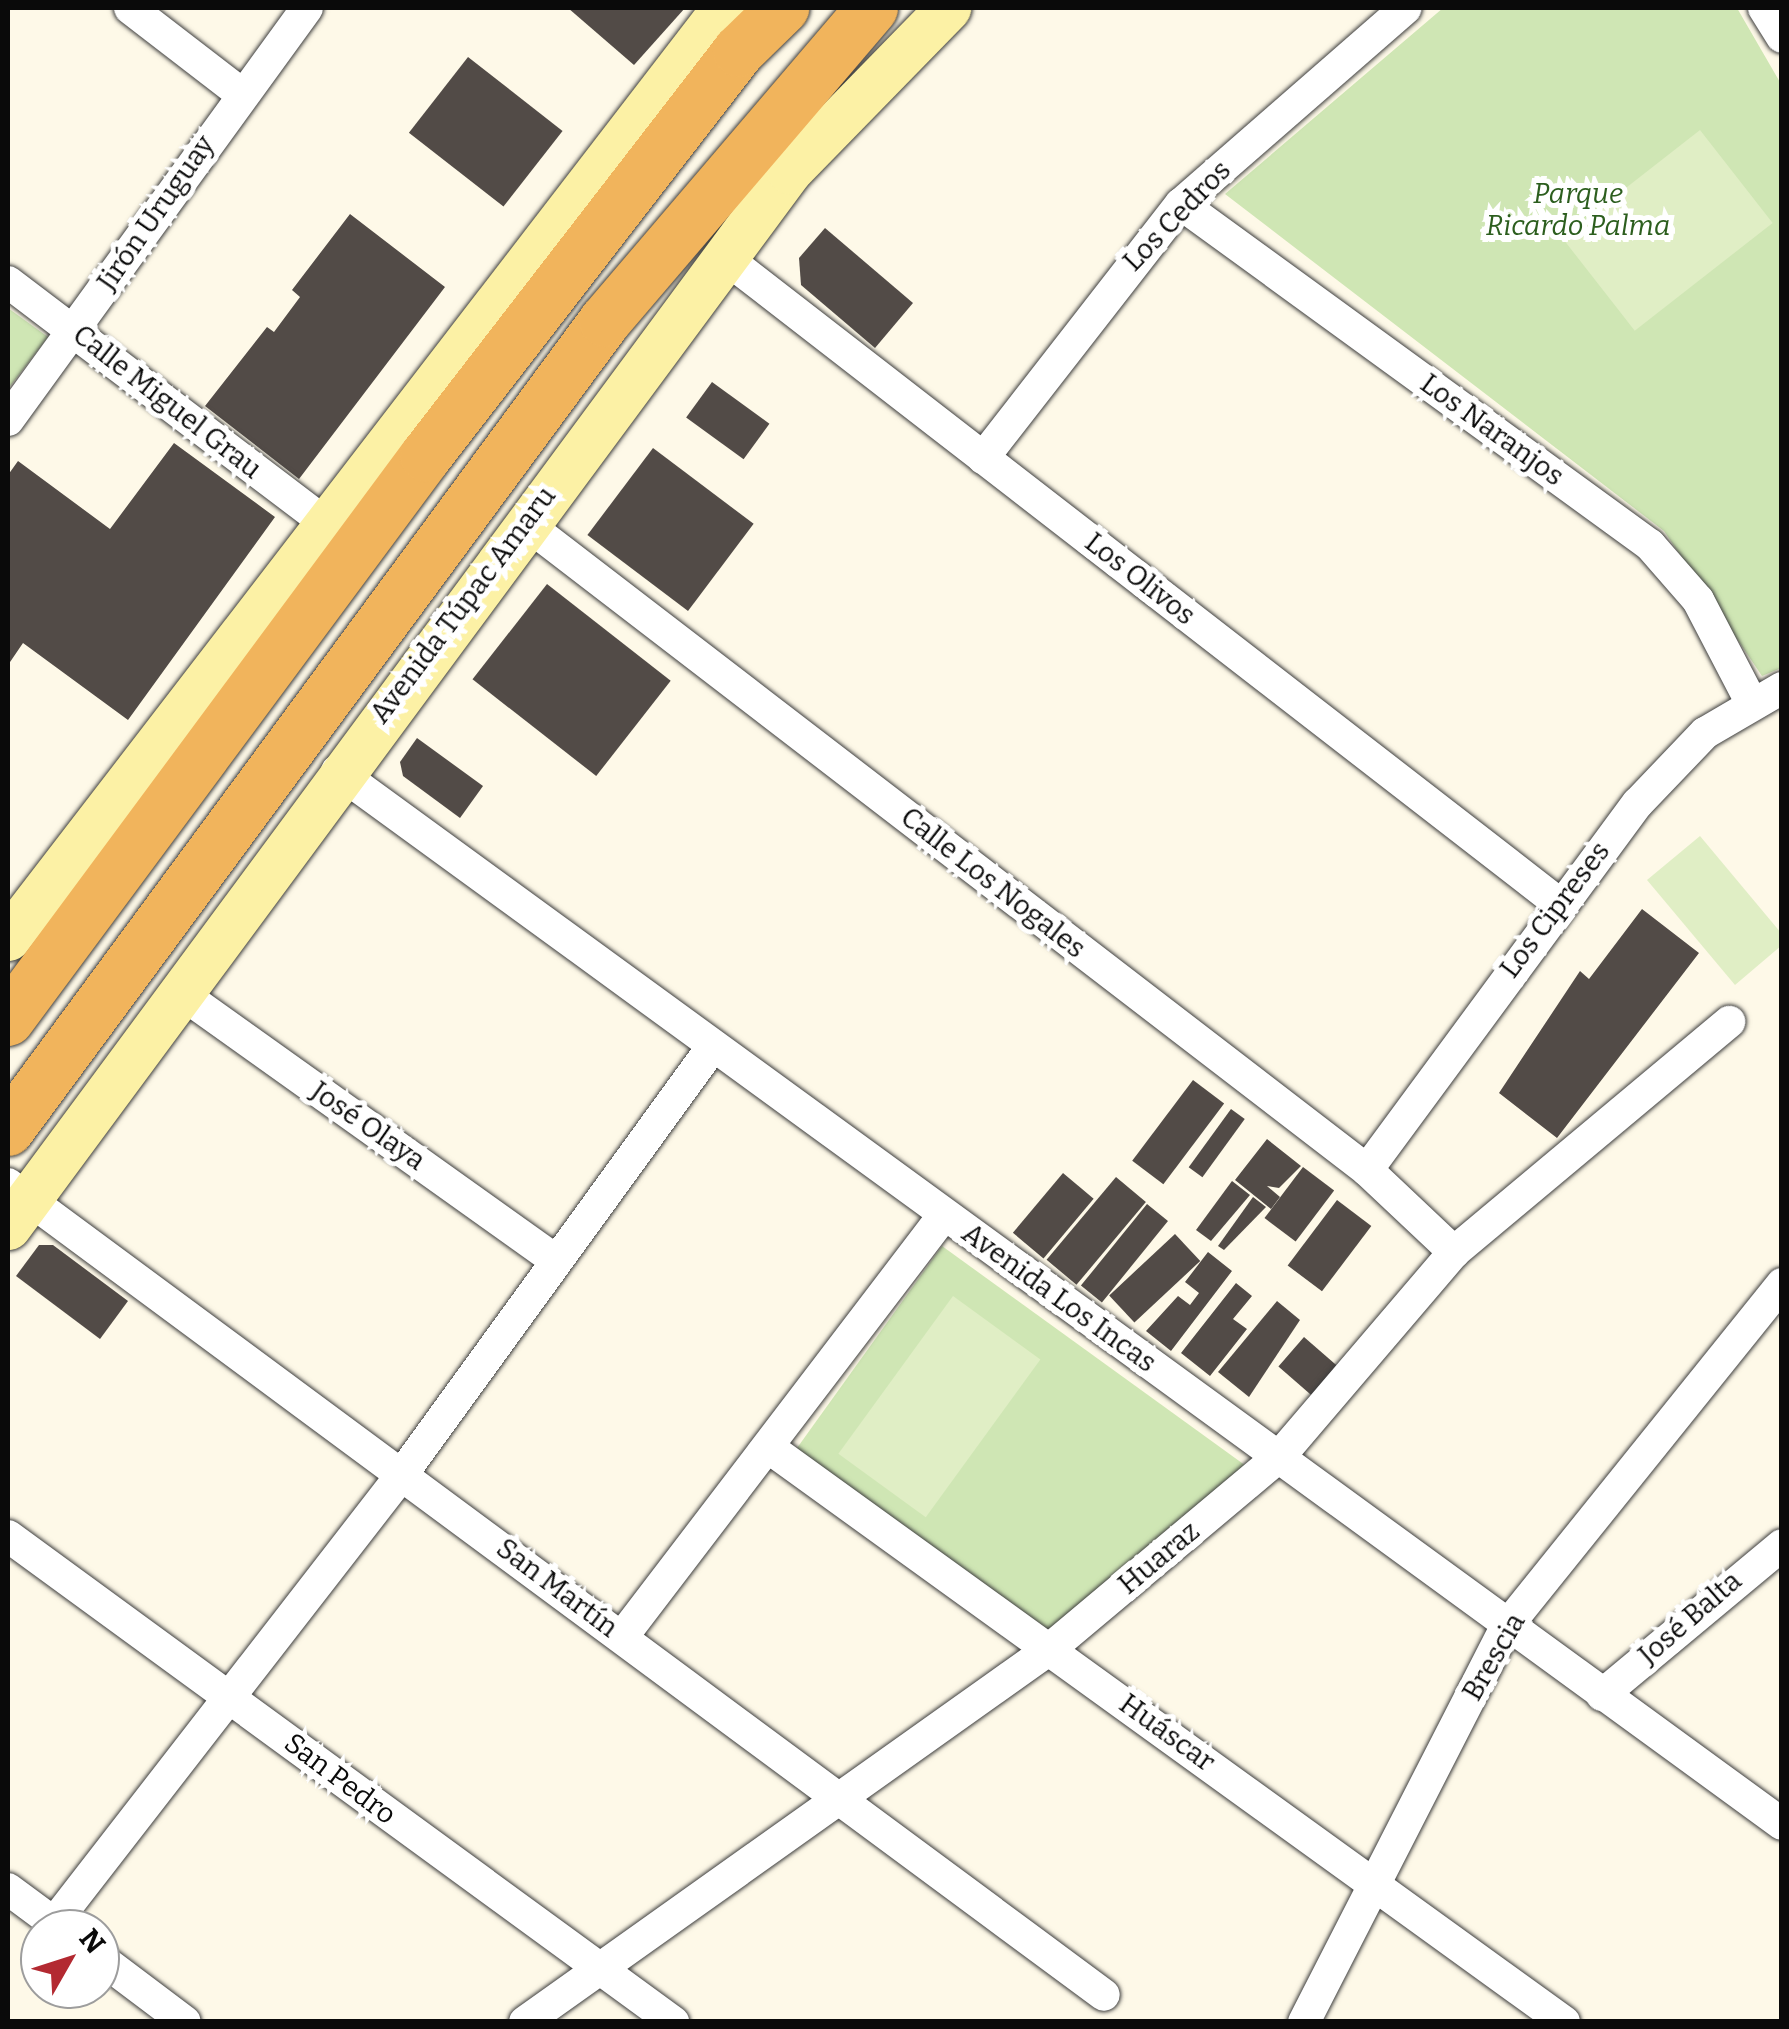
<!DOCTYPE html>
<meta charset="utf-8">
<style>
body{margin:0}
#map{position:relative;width:1789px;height:2029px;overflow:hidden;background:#fef9e8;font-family:Bitter,serif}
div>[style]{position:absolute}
.green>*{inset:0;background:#cfe6b4}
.pitch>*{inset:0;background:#e0eec5;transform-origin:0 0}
.building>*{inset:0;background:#524b47;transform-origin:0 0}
.roads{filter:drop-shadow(0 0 2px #3d3d3d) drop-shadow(0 0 2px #3d3d3d)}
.minor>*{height:32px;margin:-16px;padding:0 16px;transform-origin:16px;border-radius:16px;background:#fff}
.secondary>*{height:45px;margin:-22.5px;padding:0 22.5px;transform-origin:22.5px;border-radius:22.5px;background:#fcf1a5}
.trunk>*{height:52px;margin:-26px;padding:0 26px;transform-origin:26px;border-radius:26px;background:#f1b45c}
span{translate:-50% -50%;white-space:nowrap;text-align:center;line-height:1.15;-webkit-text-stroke:10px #fff;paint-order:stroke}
.park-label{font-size:28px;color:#2c5e1e;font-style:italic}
.street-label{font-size:28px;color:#0a0a0a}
.frame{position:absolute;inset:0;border:10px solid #0a0a0a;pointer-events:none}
.north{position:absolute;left:20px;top:1909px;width:100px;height:100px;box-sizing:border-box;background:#fff;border:2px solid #9d9d9d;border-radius:50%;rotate:51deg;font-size:28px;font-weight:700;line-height:40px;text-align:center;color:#0a0a0a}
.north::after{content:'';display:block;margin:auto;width:35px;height:45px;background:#b32931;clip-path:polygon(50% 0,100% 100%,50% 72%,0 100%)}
</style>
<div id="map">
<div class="green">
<div style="clip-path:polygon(1443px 8px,1737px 8px,1781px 84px,1781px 668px,1762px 676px,1664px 531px,1225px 194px)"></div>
<div style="clip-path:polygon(8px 308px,48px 337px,8px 389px)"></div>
<div style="clip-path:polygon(942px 1246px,1253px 1471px,1057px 1639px,792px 1455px)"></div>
</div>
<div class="pitch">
<div style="left:1700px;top:130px;width:118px;height:175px;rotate:52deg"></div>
<div style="clip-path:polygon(1700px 836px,1781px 933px,1781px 946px,1735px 985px,1647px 880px)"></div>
<div style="left:953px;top:1296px;width:108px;height:195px;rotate:36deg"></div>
</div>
<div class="building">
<div style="clip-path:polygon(568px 8px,685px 8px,634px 65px)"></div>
<div style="left:468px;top:57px;width:120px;height:96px;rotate:38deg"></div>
<div style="clip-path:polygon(350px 214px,445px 287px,299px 479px,205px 406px,267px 327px,274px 332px,300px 297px,292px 290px)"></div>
<div style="clip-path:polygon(825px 228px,913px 303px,875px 348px,801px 285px,799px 258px)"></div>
<div style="left:712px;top:382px;width:71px;height:44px;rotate:36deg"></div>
<div style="clip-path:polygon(174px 443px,275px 517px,128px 720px,23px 643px,8px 665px,8px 475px,18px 461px,110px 529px)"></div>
<div style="left:653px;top:448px;width:126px;height:109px;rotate:37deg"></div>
<div style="left:547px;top:584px;width:157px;height:121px;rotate:38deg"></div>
<div style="clip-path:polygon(417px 738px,483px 786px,460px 818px,403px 776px,400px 762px)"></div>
<div style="clip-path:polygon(1642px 909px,1699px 953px,1557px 1138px,1499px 1093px,1580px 971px,1589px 979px)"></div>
<div style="left:1193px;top:1080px;width:39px;height:101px;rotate:37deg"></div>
<div style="left:1231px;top:1109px;width:17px;height:72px;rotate:36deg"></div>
<div style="clip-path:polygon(1267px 1139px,1301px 1166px,1279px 1188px,1267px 1186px,1280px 1197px,1271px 1209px,1235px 1180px)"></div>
<div style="left:1303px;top:1167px;width:39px;height:64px;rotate:37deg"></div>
<div style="left:1063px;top:1173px;width:40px;height:78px;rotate:40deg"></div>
<div style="left:1116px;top:1177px;width:39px;height:108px;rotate:40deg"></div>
<div style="clip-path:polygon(1232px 1181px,1250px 1195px,1211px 1241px,1196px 1230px)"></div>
<div style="clip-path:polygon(1253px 1197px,1266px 1207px,1224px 1250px,1218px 1246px)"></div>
<div style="left:1337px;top:1200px;width:43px;height:82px;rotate:37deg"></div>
<div style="left:1147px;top:1204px;width:27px;height:105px;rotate:39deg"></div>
<div style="left:1175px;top:1234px;width:37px;height:90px;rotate:47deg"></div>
<div style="clip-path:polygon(39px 1245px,53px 1245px,128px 1301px,100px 1339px,16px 1276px)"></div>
<div style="clip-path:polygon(1208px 1252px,1232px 1271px,1171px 1351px,1146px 1331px,1178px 1296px,1190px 1305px,1199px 1293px,1185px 1282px)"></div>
<div style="clip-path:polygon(1236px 1283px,1252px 1296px,1233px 1319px,1247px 1329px,1210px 1376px,1181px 1353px)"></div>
<div style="clip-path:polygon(1277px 1301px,1300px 1320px,1249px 1397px,1218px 1372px)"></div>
<div style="left:1304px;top:1337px;width:48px;height:39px;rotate:41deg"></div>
</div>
<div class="roads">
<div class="minor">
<div style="left:130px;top:8px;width:138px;rotate:37.6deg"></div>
<div style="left:1764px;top:8px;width:34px;rotate:58deg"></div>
<div style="left:1181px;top:204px;width:580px;rotate:36.02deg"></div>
<div style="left:1650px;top:545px;width:73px;rotate:48.9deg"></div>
<div style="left:1698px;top:600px;width:115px;rotate:62.5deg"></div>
<div style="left:723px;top:256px;width:1055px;rotate:37.76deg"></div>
<div style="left:8px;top:282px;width:398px;rotate:37.2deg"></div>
<div style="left:8px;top:420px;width:509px;rotate:-54.03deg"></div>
<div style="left:983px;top:458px;width:322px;rotate:-52.1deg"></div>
<div style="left:1181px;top:204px;width:298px;rotate:-41.1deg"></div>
<div style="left:525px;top:523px;width:1062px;rotate:37.54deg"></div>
<div style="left:1367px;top:1170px;width:120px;rotate:43.3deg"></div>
<div style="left:337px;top:771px;width:1788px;rotate:36.08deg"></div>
<div style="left:181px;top:993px;width:460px;rotate:35.5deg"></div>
<div style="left:1367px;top:1170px;width:456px;rotate:-53.6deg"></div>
<div style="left:1638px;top:803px;width:97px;rotate:-46.3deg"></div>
<div style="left:1705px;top:733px;width:89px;rotate:-30.3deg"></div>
<div style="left:8px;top:1184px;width:1363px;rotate:36.5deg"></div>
<div style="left:768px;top:1447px;width:982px;rotate:35.84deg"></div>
<div style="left:8px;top:1536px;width:824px;rotate:36.16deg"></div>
<div style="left:622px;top:1637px;width:531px;rotate:-52.66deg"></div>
<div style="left:1602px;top:1695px;width:234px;rotate:-39.8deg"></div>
<div style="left:8px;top:1889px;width:67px;rotate:36.5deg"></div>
<div style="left:54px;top:1923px;width:569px;rotate:-52.2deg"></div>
<div style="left:403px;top:1473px;width:528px;rotate:-54.02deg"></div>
<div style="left:100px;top:1958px;width:106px;rotate:37deg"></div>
<div style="left:525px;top:2022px;width:645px;rotate:-35.41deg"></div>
<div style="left:1051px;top:1648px;width:297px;rotate:-40deg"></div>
<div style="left:1279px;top:1457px;width:270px;rotate:-49.5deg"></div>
<div style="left:1454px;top:1252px;width:359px;rotate:-39.9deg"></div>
<div style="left:1304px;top:2022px;width:445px;rotate:-62.9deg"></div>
<div style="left:1507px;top:1626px;width:439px;rotate:-51.2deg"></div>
</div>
<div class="secondary">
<div style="left:8px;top:938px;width:1174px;rotate:-52.41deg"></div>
<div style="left:8px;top:1227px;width:1313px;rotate:-53.51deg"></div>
<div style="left:789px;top:171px;width:228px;rotate:-45.7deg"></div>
</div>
<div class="trunk">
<div style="left:8px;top:1020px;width:702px;rotate:-53.46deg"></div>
<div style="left:426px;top:456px;width:512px;rotate:-52.3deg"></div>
<div style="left:739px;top:51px;width:62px;rotate:-44.3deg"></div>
<div style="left:8px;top:1130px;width:1005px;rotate:-53.57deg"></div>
<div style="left:605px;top:321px;width:411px;rotate:-49.5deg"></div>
</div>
</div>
<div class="park-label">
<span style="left:1578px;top:210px">Parque<br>Ricardo Palma</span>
</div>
<div class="street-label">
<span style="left:156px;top:213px;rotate:-55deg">Jirón Uruguay</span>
<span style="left:1177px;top:216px;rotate:-46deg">Los Cedros</span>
<span style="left:167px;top:402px;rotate:38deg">Calle Miguel Grau</span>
<span style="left:1492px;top:430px;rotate:36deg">Los Naranjos</span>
<span style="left:1140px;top:579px;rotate:38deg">Los Olivos</span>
<span style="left:463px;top:605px;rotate:-53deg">Avenida Túpac Amaru</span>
<span style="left:993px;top:883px;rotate:38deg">Calle Los Nogales</span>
<span style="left:1555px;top:910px;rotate:-53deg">Los Cipreses</span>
<span style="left:368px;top:1126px;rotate:35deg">José Olaya</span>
<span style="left:1059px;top:1298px;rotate:36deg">Avenida Los Incas</span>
<span style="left:1159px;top:1558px;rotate:-40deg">Huaraz</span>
<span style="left:557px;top:1588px;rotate:37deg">San Martín</span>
<span style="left:1690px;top:1618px;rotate:-41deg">José Balta</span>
<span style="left:1494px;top:1657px;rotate:-60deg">Brescia</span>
<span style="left:1167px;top:1733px;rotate:36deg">Huáscar</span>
<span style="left:340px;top:1779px;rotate:37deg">San Pedro</span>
</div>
<div class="frame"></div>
<div class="north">N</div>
</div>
